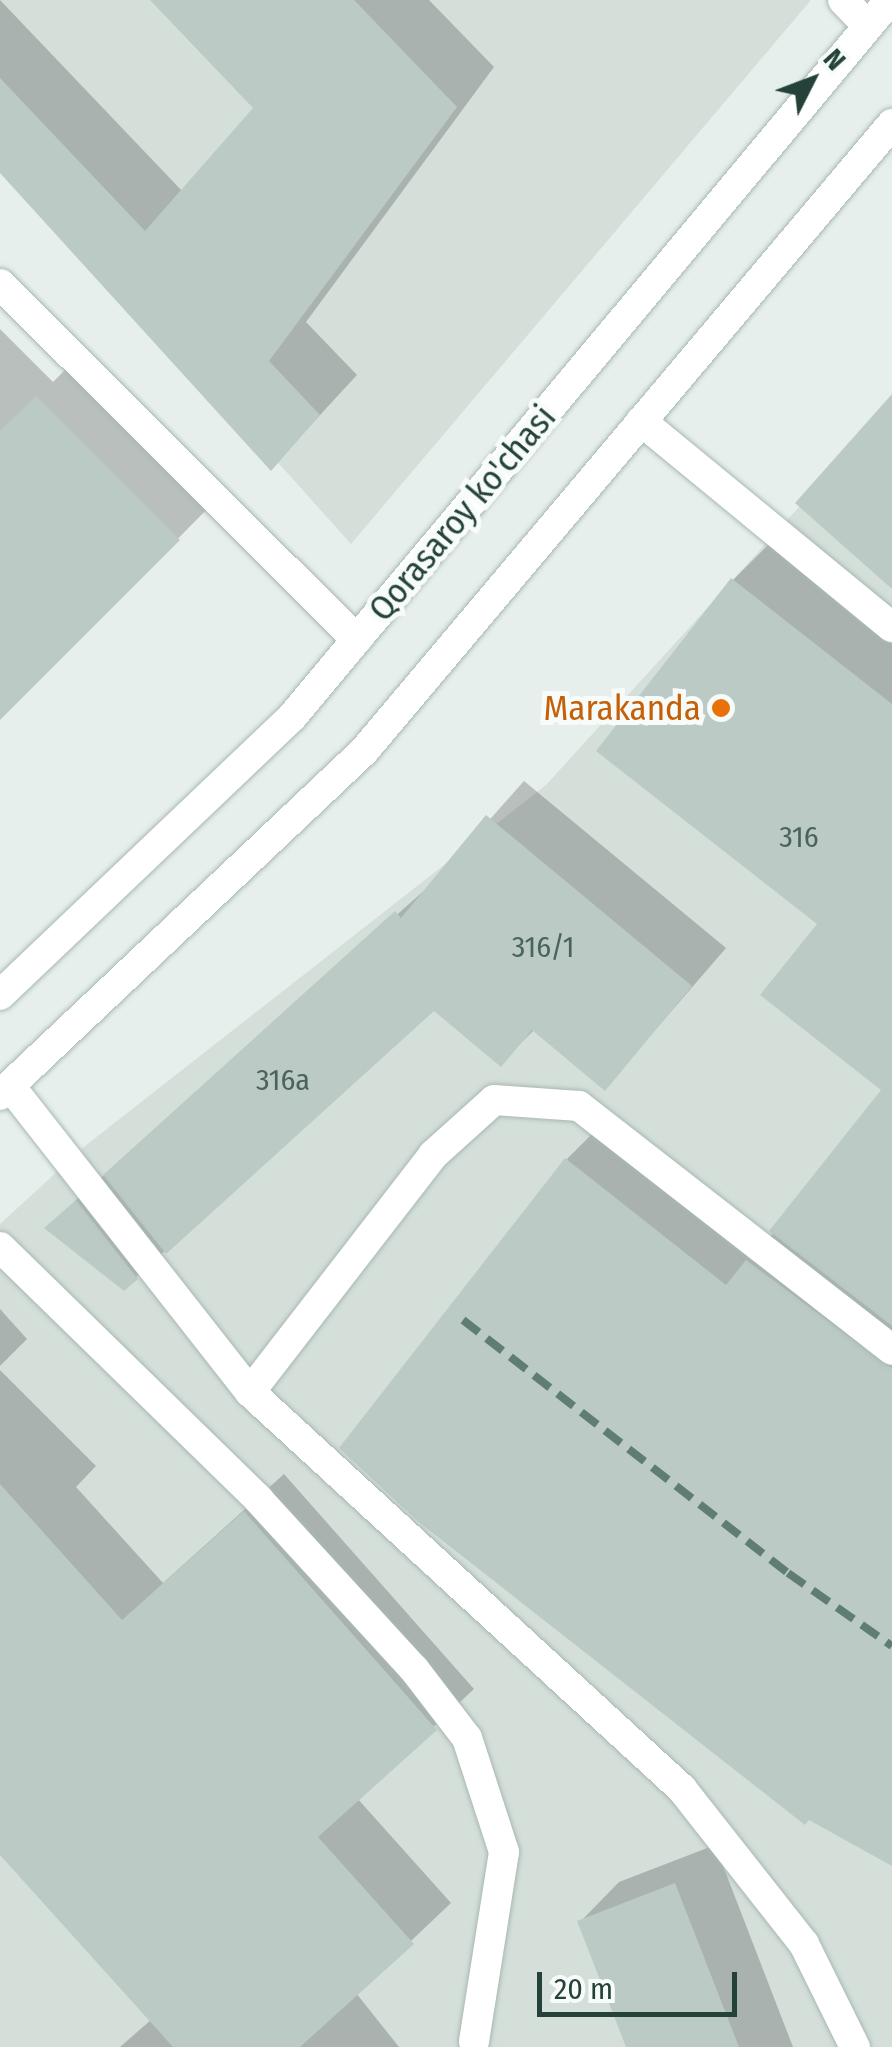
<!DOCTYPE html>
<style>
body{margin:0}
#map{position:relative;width:892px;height:2047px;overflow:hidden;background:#e6efeb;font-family:"Fira Sans Condensed",sans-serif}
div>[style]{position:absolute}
.built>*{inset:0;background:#d4dfda}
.shadow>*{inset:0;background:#0003}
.building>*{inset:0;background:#bbcac4}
.roads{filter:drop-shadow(0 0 2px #a8b8b2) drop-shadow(0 0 2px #a8b8b2)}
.service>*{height:30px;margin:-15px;padding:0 15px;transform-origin:15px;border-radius:15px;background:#fff}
.secondary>*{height:30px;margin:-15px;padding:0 15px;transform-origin:15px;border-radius:15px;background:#fff}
.rail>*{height:8px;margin-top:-4px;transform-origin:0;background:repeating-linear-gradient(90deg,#5f7d75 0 20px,transparent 0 30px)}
.dots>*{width:28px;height:28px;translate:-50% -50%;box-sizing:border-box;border:5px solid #f7fbf9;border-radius:50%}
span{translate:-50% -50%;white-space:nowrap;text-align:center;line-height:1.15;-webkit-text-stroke:10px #f7fbf9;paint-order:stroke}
.number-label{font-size:30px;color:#4a645c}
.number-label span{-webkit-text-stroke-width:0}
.street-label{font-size:35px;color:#24423a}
.food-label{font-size:35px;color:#c56008}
.right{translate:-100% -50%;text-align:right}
.north{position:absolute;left:762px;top:30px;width:100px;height:100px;-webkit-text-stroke:8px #f7fbf9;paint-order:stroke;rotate:48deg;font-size:28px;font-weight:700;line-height:40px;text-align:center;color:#24423a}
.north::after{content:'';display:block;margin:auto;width:35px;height:45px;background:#24423a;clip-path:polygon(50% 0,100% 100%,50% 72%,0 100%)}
.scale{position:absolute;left:537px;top:1972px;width:200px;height:45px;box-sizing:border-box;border:5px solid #24423a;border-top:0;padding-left:12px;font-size:30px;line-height:35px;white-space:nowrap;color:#24423a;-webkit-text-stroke:8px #f7fbf9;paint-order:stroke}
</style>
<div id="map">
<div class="built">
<div style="clip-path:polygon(0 0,811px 0,351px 544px,0 152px)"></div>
<div style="clip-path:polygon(892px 405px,892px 2047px,0 2047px,0 1224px,85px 1146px,546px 785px)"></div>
</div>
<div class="shadow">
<div style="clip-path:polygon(0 0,183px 192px,256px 108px,153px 0,429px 0,494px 67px,306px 322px,357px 375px,271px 468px,0 169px)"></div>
<div style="clip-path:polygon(0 329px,53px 382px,78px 357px,219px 497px,0 719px)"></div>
<div style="clip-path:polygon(773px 540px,892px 633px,892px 1864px,567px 1159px,607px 1119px,765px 1244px,884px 1090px,821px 923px,599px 750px,733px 580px)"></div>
<div style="clip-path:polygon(524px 781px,726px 948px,605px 1088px,535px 1029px,501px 1063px,434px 1007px,136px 1277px,75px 1201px,436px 880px)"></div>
<div style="clip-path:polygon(0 1309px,27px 1339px,0 1366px)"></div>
<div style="clip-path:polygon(0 1370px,96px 1466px,76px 1487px,163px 1583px,284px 1474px,474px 1689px,357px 1798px,451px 1903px,356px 1993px,399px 2047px,120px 2047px,152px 2019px,0 1852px)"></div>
<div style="clip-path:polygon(715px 1845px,793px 2047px,629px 2047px,580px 1922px,619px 1882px)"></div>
</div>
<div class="building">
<div style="clip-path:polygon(150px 0,354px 0,457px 107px,269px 361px,320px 415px,271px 471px,0 173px,0 78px,145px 231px,253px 108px)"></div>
<div style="clip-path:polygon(892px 394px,892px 589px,795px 503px)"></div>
<div style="clip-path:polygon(36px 396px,180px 540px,0 720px,0 431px)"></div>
<div style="clip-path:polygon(731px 578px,892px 704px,892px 1326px,769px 1231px,881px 1090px,760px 995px,817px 924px,596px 751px)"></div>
<div style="clip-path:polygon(486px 815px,692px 986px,605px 1091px,532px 1030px,501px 1067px,434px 1011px,166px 1254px,103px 1175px,395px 911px,401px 918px)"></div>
<div style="clip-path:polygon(565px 1158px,726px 1285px,746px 1260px,892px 1368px,892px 1866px,809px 1820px,805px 1825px,420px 1523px,339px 1448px)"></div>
<div style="clip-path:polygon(76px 1200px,138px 1279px,124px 1291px,44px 1228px)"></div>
<div style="clip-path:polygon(0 1484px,122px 1620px,244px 1511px,437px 1730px,318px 1837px,414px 1944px,300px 2047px,173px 2047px,0 1855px)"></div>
<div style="clip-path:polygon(675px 1883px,739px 2047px,626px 2047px,577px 1921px)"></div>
</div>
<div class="roads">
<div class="service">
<div style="left:843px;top:0;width:36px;rotate:46deg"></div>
<div style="left:0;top:284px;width:504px;rotate:44.92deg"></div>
<div style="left:641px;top:421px;width:325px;rotate:39.4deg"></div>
<div style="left:10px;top:1086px;width:389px;rotate:51.9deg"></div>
<div style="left:250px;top:1392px;width:587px;rotate:42.58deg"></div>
<div style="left:682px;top:1789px;width:197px;rotate:51.8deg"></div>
<div style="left:804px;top:1944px;width:115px;rotate:63.7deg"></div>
<div style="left:0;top:1247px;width:361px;rotate:44.3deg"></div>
<div style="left:258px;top:1499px;width:231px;rotate:47.5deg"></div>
<div style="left:414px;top:1669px;width:87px;rotate:52.5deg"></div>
<div style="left:467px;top:1738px;width:120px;rotate:72deg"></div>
<div style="left:504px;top:1852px;width:192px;rotate:99deg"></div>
<div style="left:250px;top:1392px;width:299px;rotate:-52.3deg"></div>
<div style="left:433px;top:1155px;width:82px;rotate:-42deg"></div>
<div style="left:494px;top:1100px;width:85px;rotate:4deg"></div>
<div style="left:579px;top:1106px;width:397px;rotate:37.9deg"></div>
</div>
<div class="secondary">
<div style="left:0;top:995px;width:403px;rotate:-43.6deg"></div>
<div style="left:292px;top:717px;width:934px;rotate:-50.17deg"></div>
<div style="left:0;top:1095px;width:501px;rotate:-43.38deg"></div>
<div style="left:364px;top:751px;width:820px;rotate:-49.9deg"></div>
</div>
</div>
<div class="rail">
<div style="left:463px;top:1320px;width:412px;rotate:37.9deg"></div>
<div style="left:788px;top:1573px;width:127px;rotate:35.1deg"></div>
</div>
<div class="dots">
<div style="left:721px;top:708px;background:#e8710a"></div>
</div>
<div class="number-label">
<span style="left:799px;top:837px">316</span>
<span style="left:543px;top:947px">316/1</span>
<span style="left:283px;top:1080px">316a</span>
</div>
<div class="street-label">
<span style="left:462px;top:513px;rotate:-50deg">Qorasaroy ko'chasi</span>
</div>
<div class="food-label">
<span class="right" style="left:701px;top:708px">Marakanda</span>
</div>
<div class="north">N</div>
<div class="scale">20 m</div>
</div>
